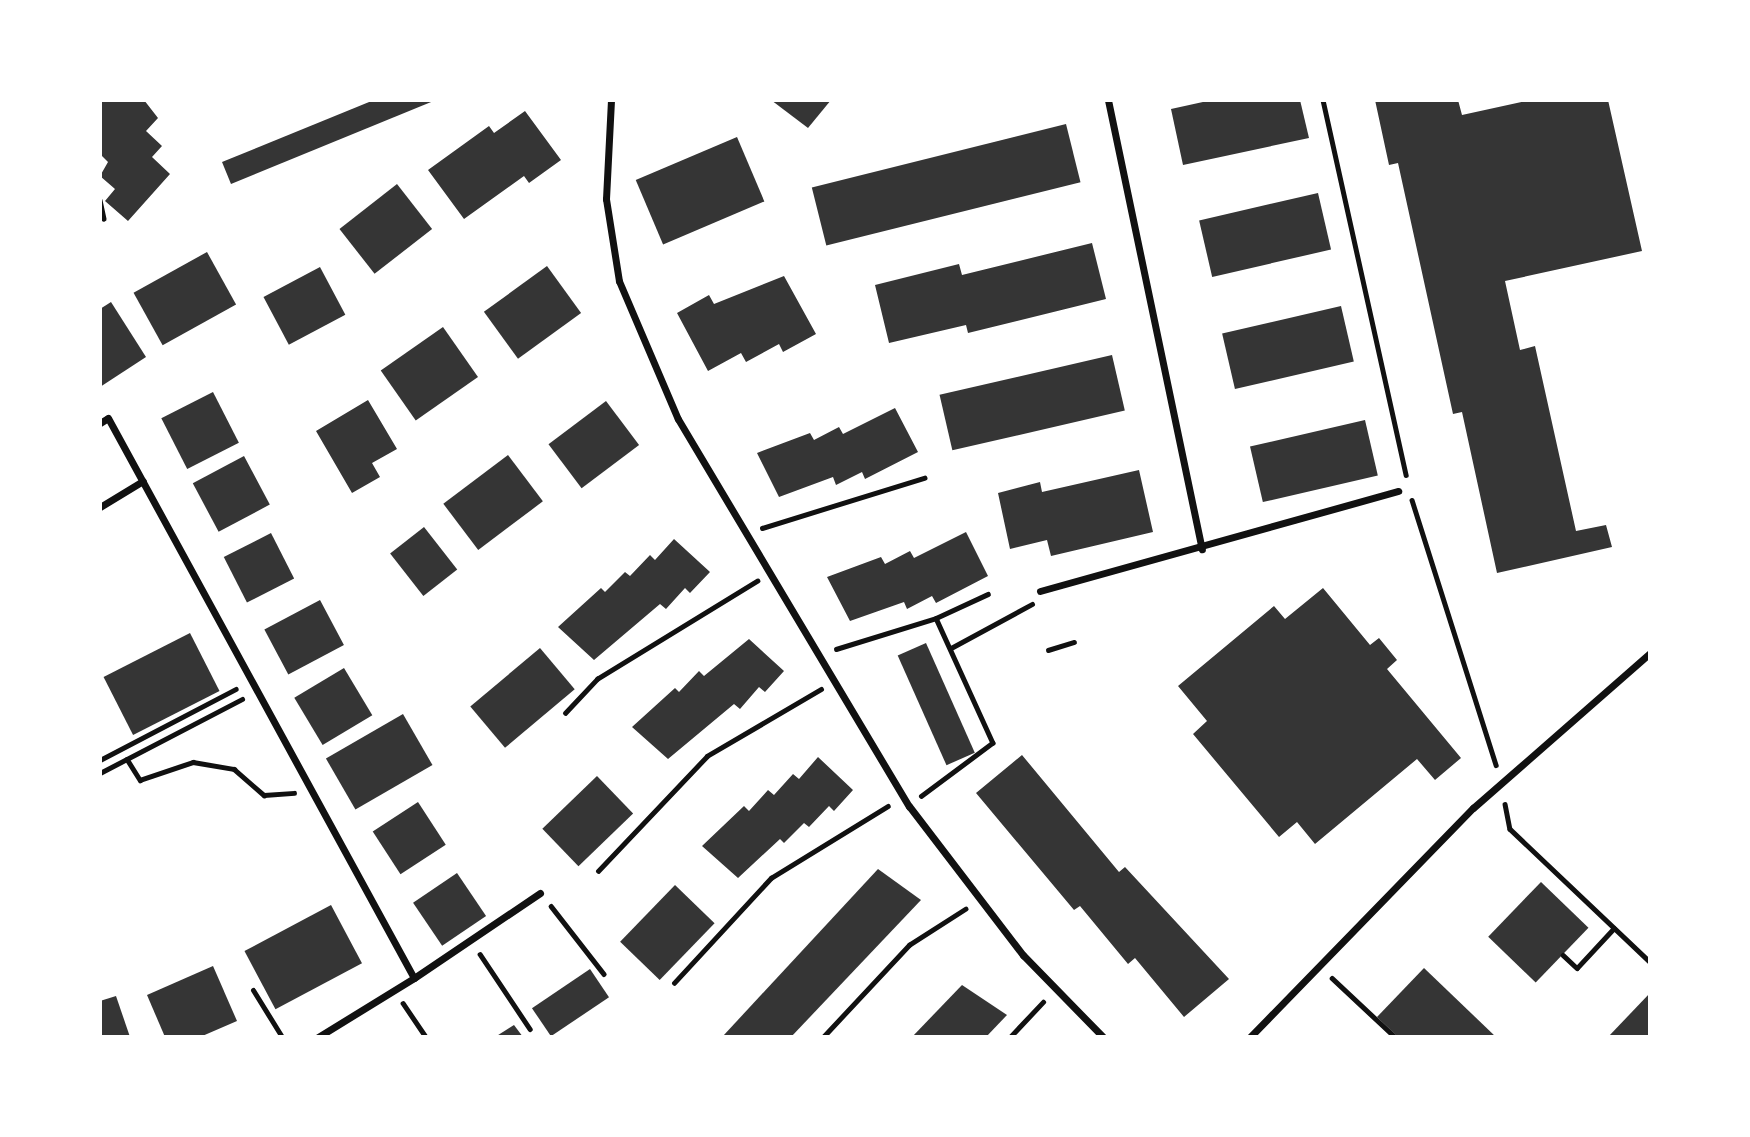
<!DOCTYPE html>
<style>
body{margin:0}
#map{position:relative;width:1750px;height:1137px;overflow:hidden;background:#fff;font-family:Commissioner,sans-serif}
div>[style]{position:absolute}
.building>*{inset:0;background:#353535;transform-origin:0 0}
.path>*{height:4.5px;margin:-2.25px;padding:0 2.25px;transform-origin:2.25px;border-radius:2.25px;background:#111}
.service>*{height:5px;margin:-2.5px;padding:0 2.5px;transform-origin:2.5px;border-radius:2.5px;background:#111}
.minor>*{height:7px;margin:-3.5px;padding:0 3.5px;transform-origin:3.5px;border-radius:3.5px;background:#111}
span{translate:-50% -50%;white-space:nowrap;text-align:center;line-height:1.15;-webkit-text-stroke:6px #fff;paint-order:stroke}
.frame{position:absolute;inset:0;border:102px solid #fff;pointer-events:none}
</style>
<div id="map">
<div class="building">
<div style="clip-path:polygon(100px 100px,144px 100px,158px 118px,146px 131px,162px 146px,152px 157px,170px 174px,128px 221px,105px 201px,115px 189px,100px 176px,108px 162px,100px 154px)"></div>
<div style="clip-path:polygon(374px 100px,436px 100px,231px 184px,222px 162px)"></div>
<div style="clip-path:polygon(771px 100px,831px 100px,808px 128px)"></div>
<div style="clip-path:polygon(1212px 100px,1300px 100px,1309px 138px,1183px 165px,1171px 109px)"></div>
<div style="clip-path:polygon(1375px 100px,1458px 100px,1462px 115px,1530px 100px,1608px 100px,1642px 251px,1505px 281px,1520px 350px,1535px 346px,1576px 531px,1606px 525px,1612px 547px,1497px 573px,1462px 412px,1453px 414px,1398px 163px,1389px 165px)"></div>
<div style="clip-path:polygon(525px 111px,561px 160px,529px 183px,524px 176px,464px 219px,428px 170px,489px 126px,494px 133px)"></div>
<div style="left:1066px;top:124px;width:60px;height:262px;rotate:76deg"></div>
<div style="left:737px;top:137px;width:70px;height:110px;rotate:67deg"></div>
<div style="left:397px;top:184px;width:57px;height:73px;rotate:52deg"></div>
<div style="left:1318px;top:193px;width:58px;height:122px;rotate:77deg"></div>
<div style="clip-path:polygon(1092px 243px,1106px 299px,968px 333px,966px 325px,889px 343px,875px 285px,959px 264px,962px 275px)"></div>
<div style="left:207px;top:252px;width:60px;height:84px;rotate:61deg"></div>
<div style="left:547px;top:266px;width:58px;height:78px;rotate:54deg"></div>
<div style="left:320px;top:267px;width:54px;height:64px;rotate:62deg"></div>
<div style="clip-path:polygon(784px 276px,816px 334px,783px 352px,779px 344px,746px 362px,741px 353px,708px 371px,677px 313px,709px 295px,714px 304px)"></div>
<div style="clip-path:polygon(111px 302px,146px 357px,100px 387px,100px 309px)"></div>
<div style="left:1341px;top:306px;width:57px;height:122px;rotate:77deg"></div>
<div style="left:443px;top:327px;width:61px;height:76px;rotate:55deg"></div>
<div style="left:1112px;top:355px;width:57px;height:177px;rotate:77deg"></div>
<div style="left:213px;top:392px;width:57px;height:58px;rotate:63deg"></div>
<div style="clip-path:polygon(368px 400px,397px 449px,372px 463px,380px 477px,352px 493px,316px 431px)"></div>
<div style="left:606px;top:401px;width:55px;height:72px;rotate:53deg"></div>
<div style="clip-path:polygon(895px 408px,918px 452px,865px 479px,862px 472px,836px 485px,833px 477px,779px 497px,757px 453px,810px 433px,814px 440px,839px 427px,843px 434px)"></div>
<div style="left:1365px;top:420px;width:57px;height:118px;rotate:77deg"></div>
<div style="left:508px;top:455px;width:58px;height:81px;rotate:53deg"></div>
<div style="left:244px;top:456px;width:55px;height:58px;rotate:62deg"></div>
<div style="clip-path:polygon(1139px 470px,1153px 532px,1051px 556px,1047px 540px,1010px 549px,998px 493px,1040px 482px,1042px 492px)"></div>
<div style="left:424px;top:527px;width:54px;height:43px;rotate:52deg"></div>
<div style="clip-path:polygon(966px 532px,988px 576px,936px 603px,932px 596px,907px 609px,904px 602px,850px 621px,827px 577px,881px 557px,885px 564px,910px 551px,914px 558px)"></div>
<div style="left:271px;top:533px;width:51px;height:53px;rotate:63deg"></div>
<div style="clip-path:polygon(674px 539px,710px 572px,690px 593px,685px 588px,666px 609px,660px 604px,594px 660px,558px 627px,601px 588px,605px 592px,625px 572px,630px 576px,650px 555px,655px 560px)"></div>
<div style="clip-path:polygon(1323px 588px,1370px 645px,1379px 638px,1397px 660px,1387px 669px,1461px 758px,1435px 780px,1417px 759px,1315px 844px,1297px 822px,1279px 837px,1193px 734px,1207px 721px,1178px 686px,1274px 606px,1285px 619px)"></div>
<div style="left:320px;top:600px;width:51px;height:63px;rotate:62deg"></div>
<div style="left:190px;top:633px;width:65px;height:97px;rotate:63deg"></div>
<div style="clip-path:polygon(749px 639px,784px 671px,765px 692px,759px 687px,740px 709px,734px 704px,668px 759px,632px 727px,675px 688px,679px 692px,699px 671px,704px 676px)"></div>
<div style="left:926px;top:643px;width:120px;height:31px;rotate:66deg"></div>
<div style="left:540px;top:648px;width:54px;height:91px;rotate:50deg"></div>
<div style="left:344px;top:668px;width:55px;height:58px;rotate:59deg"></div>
<div style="left:403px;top:714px;width:59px;height:89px;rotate:60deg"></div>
<div style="clip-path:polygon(1022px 755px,1119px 872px,1125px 867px,1229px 979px,1184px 1017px,1135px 958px,1128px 964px,1080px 906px,1074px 910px,976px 793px)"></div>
<div style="clip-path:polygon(818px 757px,853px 790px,834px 811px,829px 806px,809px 827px,804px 823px,784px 843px,780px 839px,738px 878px,702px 846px,744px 806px,749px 811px,768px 790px,774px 795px,793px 774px,799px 779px)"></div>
<div style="left:597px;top:776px;width:52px;height:76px;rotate:46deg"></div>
<div style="left:418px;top:802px;width:51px;height:54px;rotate:57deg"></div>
<div style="clip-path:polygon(878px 869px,921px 900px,791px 1037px,723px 1036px)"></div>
<div style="left:457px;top:873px;width:52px;height:53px;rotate:56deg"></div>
<div style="left:1541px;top:882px;width:66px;height:76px;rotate:44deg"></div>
<div style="left:675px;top:885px;width:55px;height:79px;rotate:44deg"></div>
<div style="left:331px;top:905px;width:66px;height:98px;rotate:62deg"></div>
<div style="clip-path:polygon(213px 966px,237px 1021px,200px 1037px,165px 1037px,147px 995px)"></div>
<div style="clip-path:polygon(1424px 968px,1496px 1037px,1398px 1037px,1377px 1017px)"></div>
<div style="left:590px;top:969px;width:34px;height:70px;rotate:56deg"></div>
<div style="clip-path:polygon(962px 985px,1007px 1015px,986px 1037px,912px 1037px)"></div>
<div style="clip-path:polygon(1650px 993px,1650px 1037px,1608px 1037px)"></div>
<div style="clip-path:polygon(116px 996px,130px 1037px,100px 1037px,100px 1001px)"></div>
<div style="clip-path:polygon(514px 1025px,523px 1037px,495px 1037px)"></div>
</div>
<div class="path">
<div style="left:1323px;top:100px;width:384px;rotate:77.5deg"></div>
<div style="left:100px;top:200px;width:19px;rotate:78deg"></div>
<div style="left:1412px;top:500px;width:278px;rotate:72.4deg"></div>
<div style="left:762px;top:528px;width:170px;rotate:-17.2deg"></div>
<div style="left:936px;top:618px;width:57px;rotate:-24.8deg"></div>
<div style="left:951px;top:648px;width:92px;rotate:-28.5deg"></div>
<div style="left:836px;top:649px;width:105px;rotate:-17.2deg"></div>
<div style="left:936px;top:618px;width:137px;rotate:65.5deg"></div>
<div style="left:993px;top:743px;width:89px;rotate:143.3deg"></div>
<div style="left:1048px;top:650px;width:27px;rotate:-17deg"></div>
<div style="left:565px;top:713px;width:47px;rotate:-46.7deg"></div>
<div style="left:597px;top:679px;width:188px;rotate:-31.5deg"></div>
<div style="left:127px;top:759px;width:25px;rotate:58deg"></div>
<div style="left:140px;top:780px;width:56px;rotate:-18.8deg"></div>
<div style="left:193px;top:762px;width:42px;rotate:9.7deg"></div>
<div style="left:234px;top:769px;width:40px;rotate:41deg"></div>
<div style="left:264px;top:795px;width:30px;rotate:-4deg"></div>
<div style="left:100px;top:760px;width:153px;rotate:-27.6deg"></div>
<div style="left:100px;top:773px;width:160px;rotate:-27.5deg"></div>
<div style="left:1505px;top:804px;width:25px;rotate:79deg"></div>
<div style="left:1510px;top:829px;width:193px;rotate:43.5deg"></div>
<div style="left:598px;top:871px;width:158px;rotate:-46.5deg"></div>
<div style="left:707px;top:756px;width:132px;rotate:-30.4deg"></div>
<div style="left:551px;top:906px;width:86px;rotate:52.1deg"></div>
<div style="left:480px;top:954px;width:90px;rotate:56.3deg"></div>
<div style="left:1563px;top:955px;width:19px;rotate:43deg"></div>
<div style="left:1577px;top:968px;width:54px;rotate:-47.2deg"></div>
<div style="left:1332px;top:978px;width:86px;rotate:43.1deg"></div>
<div style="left:674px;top:983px;width:143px;rotate:-47.3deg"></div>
<div style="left:771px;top:878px;width:137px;rotate:-31.6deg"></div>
<div style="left:403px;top:1003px;width:41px;rotate:55.9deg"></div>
<div style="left:823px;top:1037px;width:126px;rotate:-46.9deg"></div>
<div style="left:909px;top:945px;width:67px;rotate:-32.7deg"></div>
<div style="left:1010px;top:1037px;width:48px;rotate:-46.7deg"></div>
</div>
<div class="service">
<div style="left:253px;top:990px;width:55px;rotate:58.3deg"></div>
</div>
<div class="minor">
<div style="left:611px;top:100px;width:99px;rotate:92.9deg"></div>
<div style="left:606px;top:199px;width:83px;rotate:81deg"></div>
<div style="left:619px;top:281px;width:150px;rotate:66.9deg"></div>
<div style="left:678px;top:419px;width:451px;rotate:59.2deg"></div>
<div style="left:909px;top:806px;width:188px;rotate:52.6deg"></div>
<div style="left:1023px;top:955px;width:115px;rotate:45.7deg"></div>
<div style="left:1108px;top:100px;width:459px;rotate:78.2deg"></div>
<div style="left:100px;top:423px;width:9px;rotate:-32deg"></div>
<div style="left:108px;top:418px;width:638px;rotate:61.35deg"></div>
<div style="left:414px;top:978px;width:113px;rotate:148.4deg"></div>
<div style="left:100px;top:507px;width:50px;rotate:-31.2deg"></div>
<div style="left:1040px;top:591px;width:372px;rotate:-15.6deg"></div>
<div style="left:414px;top:978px;width:152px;rotate:-34deg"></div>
<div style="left:1250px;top:1037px;width:320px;rotate:-45.8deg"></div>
<div style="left:1473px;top:808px;width:235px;rotate:-41.2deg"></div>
</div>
<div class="frame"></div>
</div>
